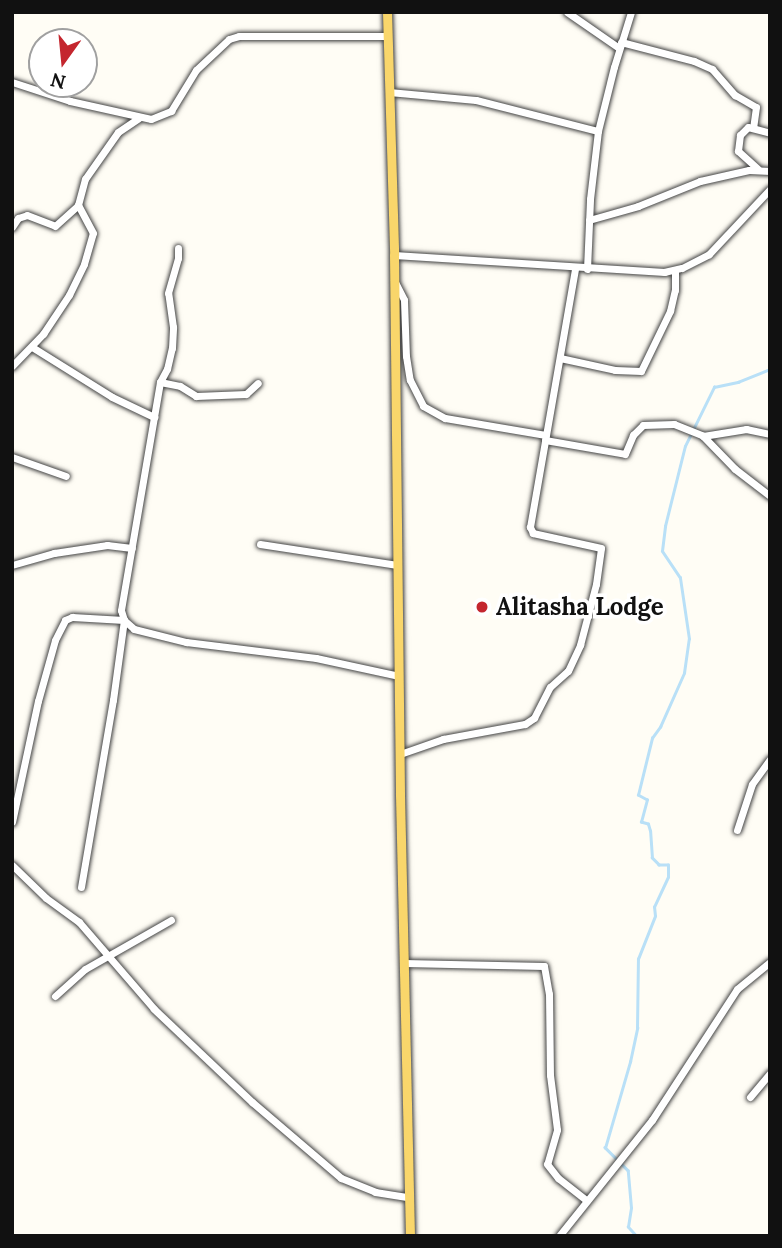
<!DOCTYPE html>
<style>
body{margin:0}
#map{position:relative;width:782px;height:1248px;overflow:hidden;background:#fffdf5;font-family:Lora,serif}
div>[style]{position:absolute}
.stream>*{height:2.5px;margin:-1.25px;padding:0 1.25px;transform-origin:1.25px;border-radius:1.25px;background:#b9e0f7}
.roads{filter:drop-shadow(0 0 2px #444) drop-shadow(0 0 2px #444)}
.minor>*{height:7px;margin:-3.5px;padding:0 3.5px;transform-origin:3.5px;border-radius:3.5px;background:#fff}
.major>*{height:9px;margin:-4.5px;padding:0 4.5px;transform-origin:4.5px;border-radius:4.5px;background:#f9d66b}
.dots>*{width:19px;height:19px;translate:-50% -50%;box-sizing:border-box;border:4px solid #fff;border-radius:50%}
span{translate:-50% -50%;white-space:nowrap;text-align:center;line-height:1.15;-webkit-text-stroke:7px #fff;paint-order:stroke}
.poi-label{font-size:24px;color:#111;font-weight:700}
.left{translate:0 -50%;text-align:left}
.frame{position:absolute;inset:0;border:14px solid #111;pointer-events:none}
.north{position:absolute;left:28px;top:28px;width:70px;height:70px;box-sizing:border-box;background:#fff;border:2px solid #a0a0a0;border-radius:50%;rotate:195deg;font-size:19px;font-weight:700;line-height:28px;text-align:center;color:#111}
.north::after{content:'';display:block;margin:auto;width:24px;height:32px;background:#c4262e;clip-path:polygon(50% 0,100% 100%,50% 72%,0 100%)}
</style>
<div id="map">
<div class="stream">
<div style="left:636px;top:1236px;width:12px;rotate:-132deg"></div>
<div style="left:628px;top:1227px;width:19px;rotate:-81deg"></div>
<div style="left:631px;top:1208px;width:37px;rotate:-95deg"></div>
<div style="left:628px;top:1171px;width:33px;rotate:-135deg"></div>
<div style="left:605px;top:1148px;width:90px;rotate:-73.8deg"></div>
<div style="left:630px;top:1062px;width:35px;rotate:-78deg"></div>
<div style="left:637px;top:1028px;width:69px;rotate:-89.2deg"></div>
<div style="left:638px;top:959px;width:46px;rotate:-68.4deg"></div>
<div style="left:655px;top:916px;width:9px;rotate:-96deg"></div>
<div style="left:654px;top:907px;width:33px;rotate:-65deg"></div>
<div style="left:668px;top:877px;width:12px;rotate:-90deg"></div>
<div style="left:668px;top:865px;width:9px;rotate:180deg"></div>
<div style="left:659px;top:865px;width:10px;rotate:-135deg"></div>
<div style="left:652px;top:858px;width:27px;rotate:-94deg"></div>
<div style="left:650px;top:831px;width:7px;rotate:-106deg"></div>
<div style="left:648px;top:824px;width:7px;rotate:-164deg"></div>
<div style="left:641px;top:822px;width:23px;rotate:-75deg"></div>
<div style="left:647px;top:800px;width:10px;rotate:-151deg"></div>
<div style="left:638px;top:795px;width:59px;rotate:-76.2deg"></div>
<div style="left:652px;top:738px;width:14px;rotate:-54deg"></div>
<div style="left:660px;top:727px;width:59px;rotate:-66deg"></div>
<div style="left:684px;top:673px;width:34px;rotate:-82deg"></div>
<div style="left:689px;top:639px;width:62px;rotate:-98.4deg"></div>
<div style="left:680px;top:578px;width:32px;rotate:-124deg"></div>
<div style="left:662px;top:551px;width:25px;rotate:-83deg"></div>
<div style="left:665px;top:526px;width:82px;rotate:-76deg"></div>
<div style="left:685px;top:446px;width:66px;rotate:-63.8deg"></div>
<div style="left:714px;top:387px;width:25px;rotate:-12deg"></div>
<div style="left:738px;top:382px;width:35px;rotate:-22deg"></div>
</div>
<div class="roads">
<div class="minor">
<div style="left:567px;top:12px;width:63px;rotate:34.7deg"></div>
<div style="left:621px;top:42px;width:75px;rotate:14.6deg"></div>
<div style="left:694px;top:61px;width:20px;rotate:24deg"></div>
<div style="left:712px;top:69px;width:35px;rotate:49deg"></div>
<div style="left:735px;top:95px;width:24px;rotate:30deg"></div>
<div style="left:756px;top:107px;width:21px;rotate:98deg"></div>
<div style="left:12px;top:82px;width:61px;rotate:18.1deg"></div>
<div style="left:70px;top:101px;width:83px;rotate:12.5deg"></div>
<div style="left:151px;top:119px;width:22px;rotate:-22deg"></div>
<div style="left:171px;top:111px;width:48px;rotate:-58.6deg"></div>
<div style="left:196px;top:70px;width:45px;rotate:-43.2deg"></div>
<div style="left:229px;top:39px;width:10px;rotate:-17deg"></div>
<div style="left:239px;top:36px;width:148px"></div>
<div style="left:389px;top:92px;width:87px;rotate:5.3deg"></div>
<div style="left:476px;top:100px;width:126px;rotate:14.3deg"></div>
<div style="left:758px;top:169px;width:27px;rotate:-138deg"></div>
<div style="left:738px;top:151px;width:16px;rotate:-83deg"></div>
<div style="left:740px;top:135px;width:11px;rotate:-45deg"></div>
<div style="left:748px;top:127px;width:23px;rotate:15deg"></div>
<div style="left:589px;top:220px;width:51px;rotate:-15.9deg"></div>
<div style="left:638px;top:206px;width:67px;rotate:-22deg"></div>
<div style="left:700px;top:181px;width:50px;rotate:-12.7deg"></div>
<div style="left:749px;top:170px;width:21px;rotate:3deg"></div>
<div style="left:12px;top:227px;width:11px;rotate:-56deg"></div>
<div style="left:18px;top:218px;width:9px;rotate:-18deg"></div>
<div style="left:27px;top:215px;width:30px;rotate:21deg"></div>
<div style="left:55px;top:226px;width:31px;rotate:-42deg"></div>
<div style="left:394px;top:255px;width:271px;rotate:3.6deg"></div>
<div style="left:664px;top:272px;width:18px;rotate:-13deg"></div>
<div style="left:682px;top:268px;width:30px;rotate:-27deg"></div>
<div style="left:709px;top:254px;width:89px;rotate:-46.8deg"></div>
<div style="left:587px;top:269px;width:70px;rotate:-87.5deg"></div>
<div style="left:590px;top:199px;width:68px;rotate:-83.3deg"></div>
<div style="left:598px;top:131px;width:66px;rotate:-76deg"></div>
<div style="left:614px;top:67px;width:58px;rotate:-72.8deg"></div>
<div style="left:394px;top:280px;width:22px;rotate:63deg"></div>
<div style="left:404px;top:300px;width:56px;rotate:88deg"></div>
<div style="left:406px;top:356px;width:24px;rotate:81deg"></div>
<div style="left:410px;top:380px;width:29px;rotate:63deg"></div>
<div style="left:423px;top:406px;width:25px;rotate:29deg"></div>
<div style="left:445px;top:418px;width:102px;rotate:9.6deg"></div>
<div style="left:32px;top:347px;width:94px;rotate:32deg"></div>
<div style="left:112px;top:397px;width:47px;rotate:25.5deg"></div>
<div style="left:560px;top:358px;width:56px;rotate:12.3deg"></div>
<div style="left:615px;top:370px;width:26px;rotate:2deg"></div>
<div style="left:641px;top:371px;width:67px;rotate:-64.2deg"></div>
<div style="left:670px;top:311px;width:22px;rotate:-77deg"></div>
<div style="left:675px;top:290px;width:20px;rotate:-90deg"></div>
<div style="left:12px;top:366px;width:45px;rotate:-45.9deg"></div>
<div style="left:43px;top:334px;width:47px;rotate:-56.3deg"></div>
<div style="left:69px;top:295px;width:34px;rotate:-64deg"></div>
<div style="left:84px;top:264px;width:32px;rotate:-74deg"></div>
<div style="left:93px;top:233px;width:32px;rotate:-118deg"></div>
<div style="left:78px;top:205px;width:27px;rotate:-75deg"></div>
<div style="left:85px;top:179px;width:57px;rotate:-54.9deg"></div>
<div style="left:118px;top:132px;width:25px;rotate:-34deg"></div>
<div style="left:160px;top:382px;width:20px;rotate:11deg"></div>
<div style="left:180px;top:386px;width:19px;rotate:32deg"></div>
<div style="left:196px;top:396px;width:50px;rotate:-2.3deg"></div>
<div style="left:246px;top:394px;width:16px;rotate:-43deg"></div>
<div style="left:703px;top:436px;width:44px;rotate:-9.2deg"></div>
<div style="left:746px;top:429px;width:25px;rotate:12deg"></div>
<div style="left:545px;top:440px;width:81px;rotate:9.9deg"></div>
<div style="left:625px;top:454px;width:21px;rotate:-67deg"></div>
<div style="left:633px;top:435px;width:14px;rotate:-45deg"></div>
<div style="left:643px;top:425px;width:31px;rotate:-2deg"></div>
<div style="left:674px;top:424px;width:31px;rotate:22deg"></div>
<div style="left:703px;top:436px;width:46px;rotate:45.9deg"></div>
<div style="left:735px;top:469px;width:44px;rotate:37.6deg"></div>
<div style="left:12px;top:457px;width:57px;rotate:19.4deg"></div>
<div style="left:260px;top:544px;width:139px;rotate:8.7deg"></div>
<div style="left:12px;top:565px;width:44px;rotate:-15.9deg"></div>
<div style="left:54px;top:553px;width:54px;rotate:-8.6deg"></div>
<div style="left:107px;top:545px;width:25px;rotate:7deg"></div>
<div style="left:400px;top:754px;width:46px;rotate:-19.2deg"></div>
<div style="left:443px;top:739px;width:83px;rotate:-10.4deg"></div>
<div style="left:525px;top:724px;width:11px;rotate:-34deg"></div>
<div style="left:534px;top:718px;width:35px;rotate:-63deg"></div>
<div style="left:550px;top:687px;width:24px;rotate:-42deg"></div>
<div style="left:568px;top:671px;width:29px;rotate:-65deg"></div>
<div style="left:580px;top:645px;width:63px;rotate:-75.3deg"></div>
<div style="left:596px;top:584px;width:36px;rotate:-82deg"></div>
<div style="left:601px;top:548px;width:70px;rotate:-167.6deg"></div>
<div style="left:533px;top:533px;width:7px;rotate:-117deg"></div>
<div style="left:530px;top:527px;width:263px;rotate:-80.1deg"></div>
<div style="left:12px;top:822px;width:124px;rotate:-77.9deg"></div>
<div style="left:38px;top:701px;width:63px;rotate:-74.4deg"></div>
<div style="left:55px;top:640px;width:22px;rotate:-63deg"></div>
<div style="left:65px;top:620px;width:8px;rotate:-23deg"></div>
<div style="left:72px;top:617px;width:52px;rotate:3.3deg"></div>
<div style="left:124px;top:620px;width:13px;rotate:42deg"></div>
<div style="left:134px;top:629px;width:54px;rotate:14deg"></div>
<div style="left:186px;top:642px;width:131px;rotate:7deg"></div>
<div style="left:316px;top:658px;width:85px;rotate:12.2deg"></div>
<div style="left:737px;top:830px;width:48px;rotate:-71.9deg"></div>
<div style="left:752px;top:784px;width:31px;rotate:-54deg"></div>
<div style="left:12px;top:865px;width:47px;rotate:44.1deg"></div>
<div style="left:46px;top:898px;width:41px;rotate:36deg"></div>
<div style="left:79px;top:922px;width:115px;rotate:49.2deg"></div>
<div style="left:154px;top:1009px;width:135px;rotate:43.5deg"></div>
<div style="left:252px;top:1102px;width:117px;rotate:40.5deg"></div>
<div style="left:341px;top:1178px;width:37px;rotate:22deg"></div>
<div style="left:375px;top:1192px;width:32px;rotate:9deg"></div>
<div style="left:81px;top:887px;width:190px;rotate:-80.3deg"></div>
<div style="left:113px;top:700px;width:81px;rotate:-82.2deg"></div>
<div style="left:124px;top:620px;width:10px;rotate:-107deg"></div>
<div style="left:121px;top:610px;width:231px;rotate:-80.3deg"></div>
<div style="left:160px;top:382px;width:15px;rotate:-62deg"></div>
<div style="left:167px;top:369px;width:22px;rotate:-77deg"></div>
<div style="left:172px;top:348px;width:21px;rotate:-87deg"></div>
<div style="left:173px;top:327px;width:34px;rotate:-98deg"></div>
<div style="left:168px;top:293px;width:36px;rotate:-74deg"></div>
<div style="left:178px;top:258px;width:10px;rotate:-90deg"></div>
<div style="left:404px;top:963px;width:140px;rotate:1.2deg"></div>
<div style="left:544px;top:966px;width:28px;rotate:80deg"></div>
<div style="left:549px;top:994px;width:81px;rotate:89.3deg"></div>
<div style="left:550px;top:1075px;width:55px;rotate:82.7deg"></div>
<div style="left:557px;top:1130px;width:35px;rotate:106deg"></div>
<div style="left:547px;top:1164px;width:18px;rotate:52deg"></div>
<div style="left:558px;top:1178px;width:36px;rotate:38deg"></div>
<div style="left:55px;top:996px;width:40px;rotate:-42deg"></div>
<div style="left:85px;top:969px;width:99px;rotate:-29.7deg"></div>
<div style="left:750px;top:1097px;width:31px;rotate:-50deg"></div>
<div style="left:559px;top:1236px;width:149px;rotate:-51.3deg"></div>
<div style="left:652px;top:1120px;width:156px;rotate:-57deg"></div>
<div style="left:737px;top:989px;width:43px;rotate:-39.3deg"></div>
</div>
<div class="major">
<div style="left:387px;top:12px;width:243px;rotate:88.3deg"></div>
<div style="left:394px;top:255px;width:540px;rotate:89.36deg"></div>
<div style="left:400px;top:795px;width:441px;rotate:88.7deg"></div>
</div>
</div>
<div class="dots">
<div style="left:482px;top:607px;background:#c4262e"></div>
</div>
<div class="poi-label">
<span class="left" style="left:496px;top:607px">Alitasha Lodge</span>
</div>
<div class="frame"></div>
<div class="north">N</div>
</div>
